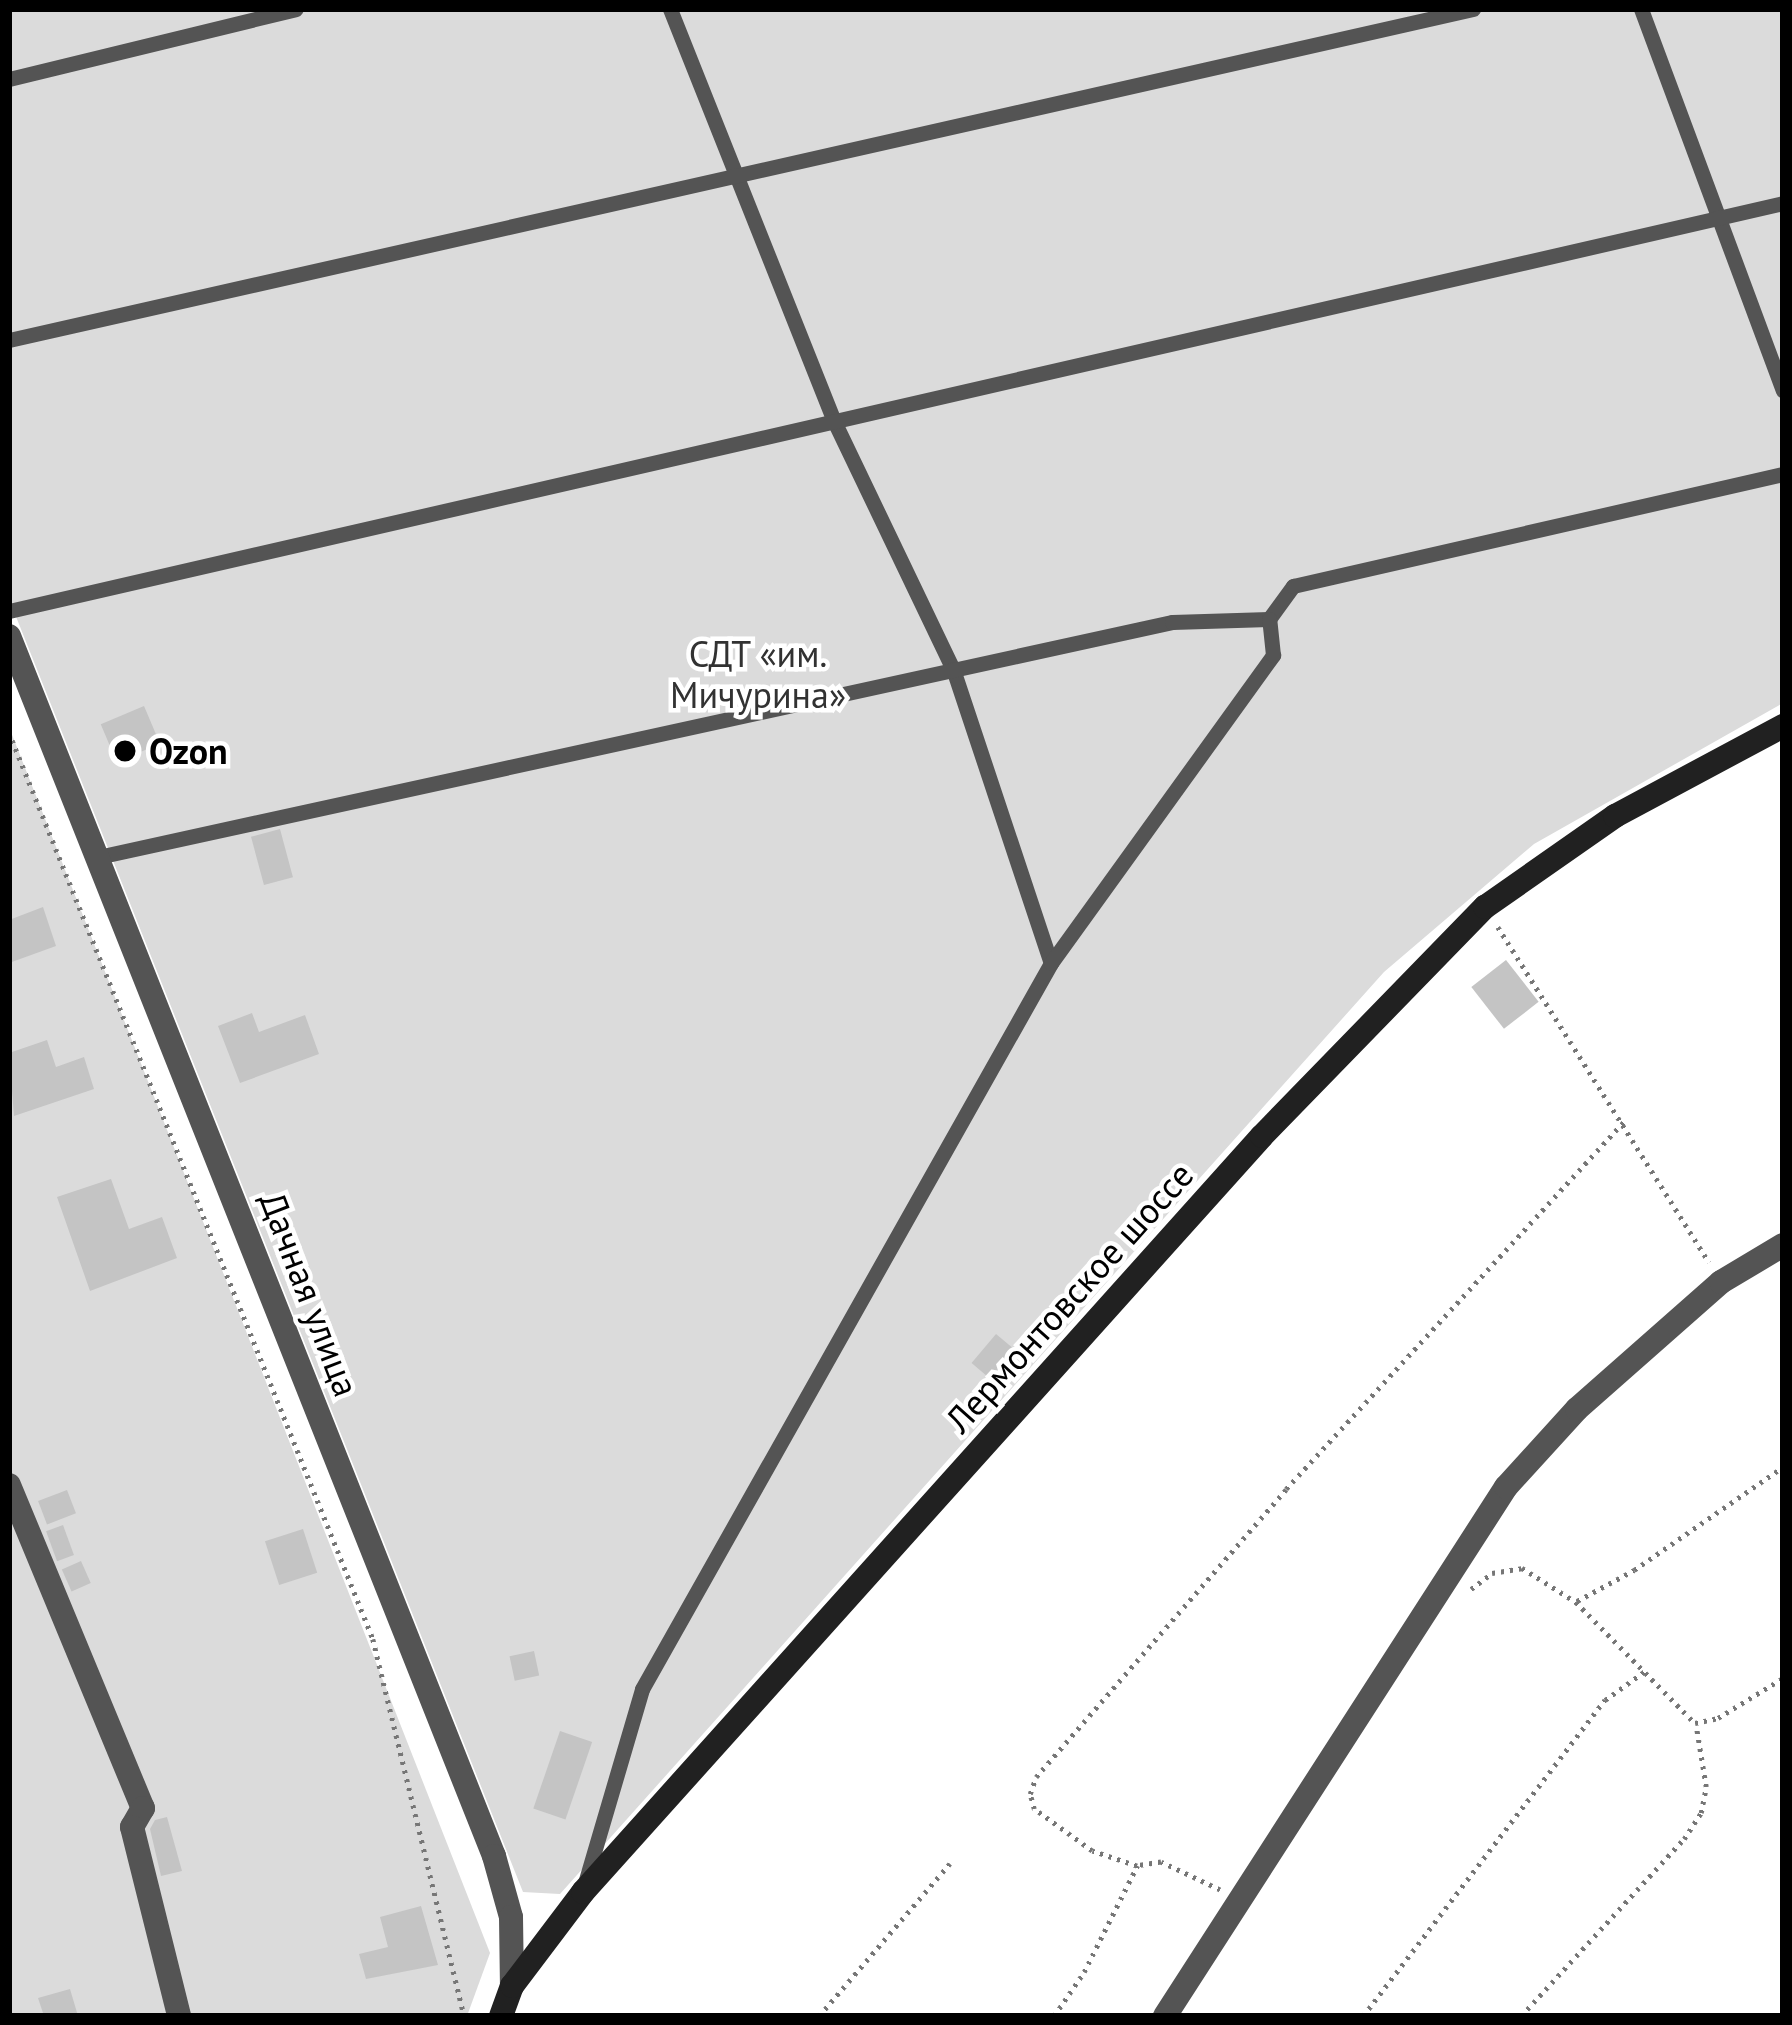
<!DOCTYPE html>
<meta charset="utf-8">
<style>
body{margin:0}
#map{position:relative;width:1792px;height:2025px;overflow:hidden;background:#fff;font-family:"PT Sans",sans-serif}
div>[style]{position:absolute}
.green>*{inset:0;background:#dbdbdb}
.building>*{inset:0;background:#c4c4c4;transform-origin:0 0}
.path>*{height:4.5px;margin-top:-2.25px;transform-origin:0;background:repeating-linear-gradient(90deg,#767676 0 3px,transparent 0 9px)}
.lane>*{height:15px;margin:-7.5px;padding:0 7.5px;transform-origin:7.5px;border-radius:7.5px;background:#545454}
.street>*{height:24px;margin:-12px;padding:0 12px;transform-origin:12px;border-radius:12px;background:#545454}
.secondary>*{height:24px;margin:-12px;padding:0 12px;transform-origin:12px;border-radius:12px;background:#212121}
.dots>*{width:33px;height:33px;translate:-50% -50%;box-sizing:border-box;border:6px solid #fff;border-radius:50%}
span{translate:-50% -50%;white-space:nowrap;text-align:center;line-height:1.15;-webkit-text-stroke:9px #fff;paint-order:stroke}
.park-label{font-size:36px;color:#323232}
.poi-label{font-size:36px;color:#000;font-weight:700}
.left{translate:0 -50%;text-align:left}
.street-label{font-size:36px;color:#000}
.frame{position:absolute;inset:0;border:12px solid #000;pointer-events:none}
</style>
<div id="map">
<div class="green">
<div style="clip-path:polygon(9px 9px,1783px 9px,1783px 703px,1534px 844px,1384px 972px,560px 1894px,523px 1892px,9px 599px)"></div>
<div style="clip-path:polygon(9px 727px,490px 1953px,467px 2016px,9px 2016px)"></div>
</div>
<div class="building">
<div style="left:144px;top:706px;width:41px;height:47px;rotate:67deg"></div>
<div style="left:280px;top:829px;width:50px;height:30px;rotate:75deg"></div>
<div style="clip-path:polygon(43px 907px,56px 946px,9px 963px,9px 920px)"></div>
<div style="left:1506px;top:960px;width:53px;height:44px;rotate:52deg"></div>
<div style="clip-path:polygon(252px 1013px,259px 1032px,305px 1015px,319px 1054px,240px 1083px,218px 1026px)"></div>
<div style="clip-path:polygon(47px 1040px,56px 1067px,84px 1057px,94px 1089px,14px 1116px,9px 1053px)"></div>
<div style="clip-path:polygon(111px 1179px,129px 1229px,162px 1217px,177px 1258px,90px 1291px,57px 1197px)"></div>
<div style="left:996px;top:1334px;width:25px;height:38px;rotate:40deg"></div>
<div style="left:67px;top:1490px;width:25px;height:31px;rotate:69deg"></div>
<div style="left:63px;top:1525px;width:32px;height:18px;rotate:70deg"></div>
<div style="left:303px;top:1529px;width:46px;height:40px;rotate:72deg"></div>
<div style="left:81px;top:1561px;width:24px;height:21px;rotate:66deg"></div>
<div style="left:534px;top:1651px;width:25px;height:25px;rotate:78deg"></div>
<div style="left:560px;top:1731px;width:34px;height:82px;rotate:19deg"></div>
<div style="clip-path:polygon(167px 1817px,182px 1871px,161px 1876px,150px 1829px,155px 1820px)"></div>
<div style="clip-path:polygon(421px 1906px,438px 1965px,366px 1979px,359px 1954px,388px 1947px,380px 1917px)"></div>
<div style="clip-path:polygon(70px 1989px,78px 2016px,44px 2016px,38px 1998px)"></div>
</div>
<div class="path">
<div style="left:9px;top:732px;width:977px;rotate:68.13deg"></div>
<div style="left:373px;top:1639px;width:388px;rotate:76.4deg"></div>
<div style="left:1498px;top:927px;width:396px;rotate:57.8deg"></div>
<div style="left:1471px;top:1589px;width:26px;rotate:-37deg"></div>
<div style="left:1492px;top:1573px;width:30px;rotate:-9deg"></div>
<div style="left:1522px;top:1568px;width:64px;rotate:32.2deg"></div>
<div style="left:1576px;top:1602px;width:170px;rotate:45.5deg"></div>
<div style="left:1695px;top:1723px;width:24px;rotate:-12deg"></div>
<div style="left:1718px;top:1718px;width:76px;rotate:-31.6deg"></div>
<div style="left:1577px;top:1601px;width:65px;rotate:-28.5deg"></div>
<div style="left:1634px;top:1570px;width:181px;rotate:-34.7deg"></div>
<div style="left:1220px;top:1890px;width:65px;rotate:-154.6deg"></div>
<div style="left:1161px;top:1862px;width:24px;rotate:171deg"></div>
<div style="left:1137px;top:1866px;width:47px;rotate:-161.6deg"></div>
<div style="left:1092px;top:1851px;width:72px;rotate:-144.1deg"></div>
<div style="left:1034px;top:1809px;width:16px;rotate:-105deg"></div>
<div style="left:1030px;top:1794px;width:18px;rotate:-71deg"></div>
<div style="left:1036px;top:1777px;width:381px;rotate:-49deg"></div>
<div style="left:1286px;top:1489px;width:499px;rotate:-47.4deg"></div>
<div style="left:819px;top:2016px;width:201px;rotate:-49.4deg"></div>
<div style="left:1054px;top:2016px;width:53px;rotate:-55.7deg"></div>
<div style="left:1084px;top:1972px;width:119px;rotate:-63.4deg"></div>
<div style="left:1363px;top:2016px;width:398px;rotate:-52.6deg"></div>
<div style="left:1605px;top:1700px;width:49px;rotate:-35.9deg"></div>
<div style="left:1521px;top:2016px;width:241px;rotate:-47.4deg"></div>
<div style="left:1684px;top:1839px;width:31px;rotate:-57deg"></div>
<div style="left:1701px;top:1813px;width:26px;rotate:-79deg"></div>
<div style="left:1706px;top:1787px;width:62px;rotate:-99.3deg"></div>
</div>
<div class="lane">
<div style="left:670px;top:9px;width:443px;rotate:68.3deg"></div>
<div style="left:834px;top:421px;width:275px;rotate:64.4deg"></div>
<div style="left:953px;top:669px;width:310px;rotate:71.6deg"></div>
<div style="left:1641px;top:9px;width:407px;rotate:69.6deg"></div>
<div style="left:9px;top:79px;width:295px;rotate:-13.7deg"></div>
<div style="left:9px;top:340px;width:1501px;rotate:-12.74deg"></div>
<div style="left:9px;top:611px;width:1820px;rotate:-12.95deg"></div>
<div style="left:98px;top:857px;width:1099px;rotate:-12.34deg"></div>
<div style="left:1172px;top:622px;width:97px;rotate:-1.8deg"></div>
<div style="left:1269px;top:619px;width:41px;rotate:-54deg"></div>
<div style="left:1293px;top:586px;width:503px;rotate:-12.88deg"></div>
<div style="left:585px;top:1883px;width:202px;rotate:-73.6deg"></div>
<div style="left:642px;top:1689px;width:833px;rotate:-60.6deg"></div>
<div style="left:1051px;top:963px;width:380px;rotate:-54.2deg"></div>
<div style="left:1273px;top:655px;width:36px;rotate:-96deg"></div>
</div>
<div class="street">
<div style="left:9px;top:636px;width:1313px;rotate:68.32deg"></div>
<div style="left:494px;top:1856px;width:63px;rotate:74.4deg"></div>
<div style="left:511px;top:1917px;width:69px;rotate:89.2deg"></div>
<div style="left:9px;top:1485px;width:350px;rotate:67.5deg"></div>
<div style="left:143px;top:1808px;width:22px;rotate:120deg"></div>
<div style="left:132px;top:1827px;width:195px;rotate:76deg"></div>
<div style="left:1165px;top:2016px;width:629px;rotate:-57.19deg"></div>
<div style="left:1506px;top:1487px;width:105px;rotate:-47.7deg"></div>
<div style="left:1577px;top:1409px;width:192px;rotate:-41.4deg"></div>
<div style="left:1721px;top:1282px;width:72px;rotate:-30.8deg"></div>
</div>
<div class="secondary">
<div style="left:501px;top:2016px;width:32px;rotate:-70deg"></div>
<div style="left:512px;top:1986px;width:118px;rotate:-52.9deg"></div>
<div style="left:583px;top:1892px;width:1016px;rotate:-48.07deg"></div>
<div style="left:1262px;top:1136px;width:320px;rotate:-45.8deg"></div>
<div style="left:1485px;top:907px;width:159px;rotate:-35deg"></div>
<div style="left:1615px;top:816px;width:191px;rotate:-28.2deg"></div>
</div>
<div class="dots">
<div style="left:125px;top:751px;background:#000"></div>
</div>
<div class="park-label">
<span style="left:758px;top:674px">СДТ «им.<br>Мичурина»</span>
</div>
<div class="poi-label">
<span class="left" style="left:149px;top:751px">Ozon</span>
</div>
<div class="street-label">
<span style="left:310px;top:1294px;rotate:69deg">Дачная улица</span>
<span style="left:1069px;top:1297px;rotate:-48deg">Лермонтовское шоссе</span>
</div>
<div class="frame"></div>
</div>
